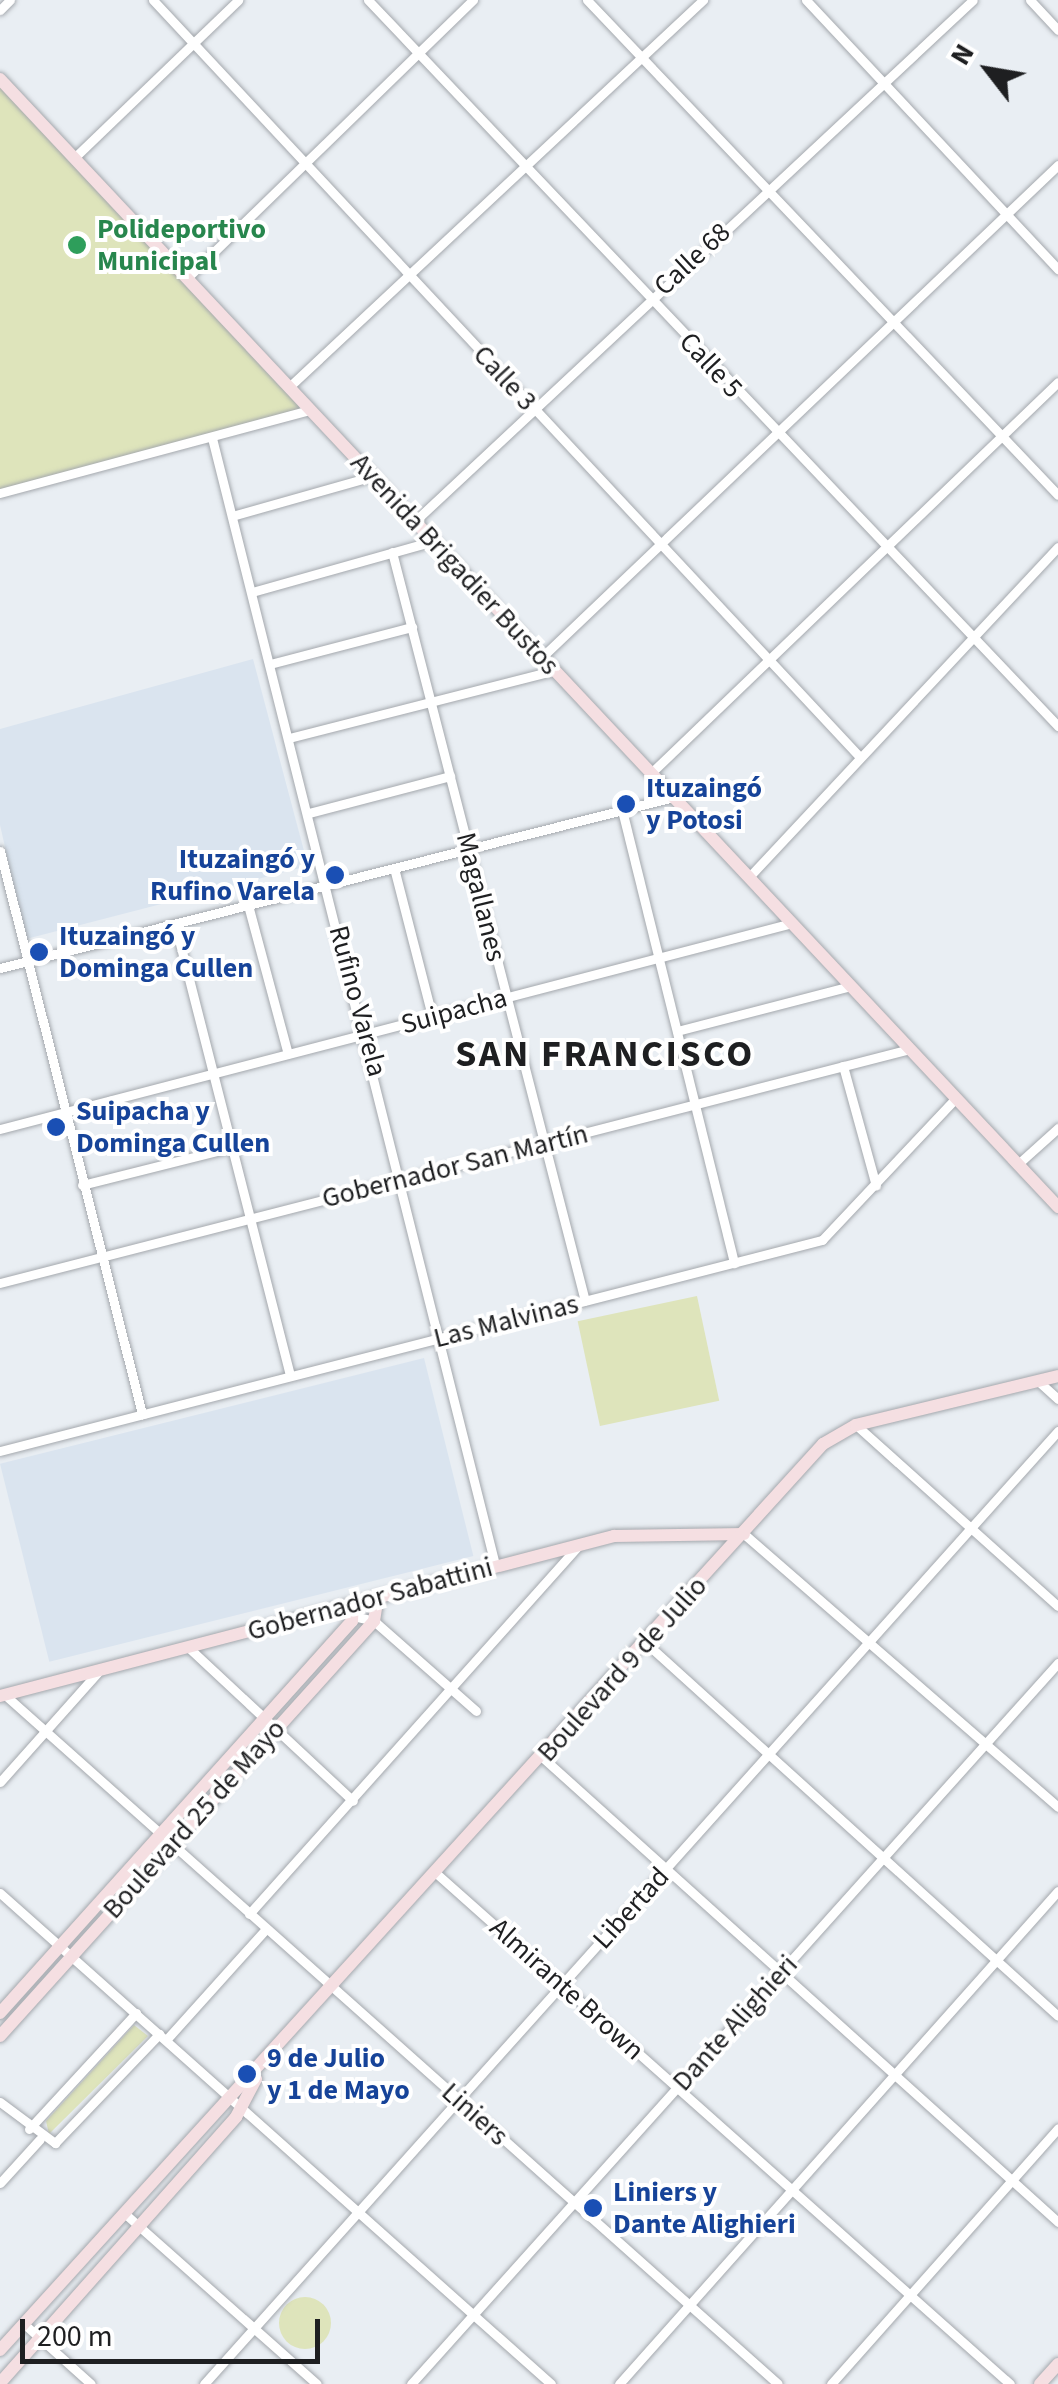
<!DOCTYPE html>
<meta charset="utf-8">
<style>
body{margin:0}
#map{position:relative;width:1058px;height:2384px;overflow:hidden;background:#e9eef3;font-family:"Source Sans 3",sans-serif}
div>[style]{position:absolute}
.built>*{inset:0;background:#dae4ef;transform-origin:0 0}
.green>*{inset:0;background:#dee4bb;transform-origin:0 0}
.round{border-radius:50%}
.roads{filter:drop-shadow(0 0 2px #a4a8ad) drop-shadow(0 0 2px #a4a8ad)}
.street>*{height:9px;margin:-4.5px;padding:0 4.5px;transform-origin:4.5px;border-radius:4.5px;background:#fff}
.secondary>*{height:12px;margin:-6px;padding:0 6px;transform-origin:6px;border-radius:6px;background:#f5dfe2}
.dots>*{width:28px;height:28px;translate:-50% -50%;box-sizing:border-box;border:5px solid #fff;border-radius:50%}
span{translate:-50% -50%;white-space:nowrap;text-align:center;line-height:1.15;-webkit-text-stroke:8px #fff;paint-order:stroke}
.leisure-label{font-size:28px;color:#27864d;font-weight:700}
.left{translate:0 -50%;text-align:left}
.street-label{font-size:28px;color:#1e1f21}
.transit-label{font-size:28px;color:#164399;font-weight:700}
.right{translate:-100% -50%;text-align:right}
.district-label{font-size:38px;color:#1e1f21;font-weight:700;letter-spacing:2.5px}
.north{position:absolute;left:938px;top:20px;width:100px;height:100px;-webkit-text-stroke:8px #fff;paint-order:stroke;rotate:301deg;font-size:28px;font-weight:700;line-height:40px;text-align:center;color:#1e1f21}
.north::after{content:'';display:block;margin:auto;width:35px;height:45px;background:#1e1f21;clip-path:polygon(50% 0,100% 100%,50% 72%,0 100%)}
.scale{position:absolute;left:20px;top:2319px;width:300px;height:45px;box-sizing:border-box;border:5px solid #1e1f21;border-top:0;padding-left:12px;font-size:30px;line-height:35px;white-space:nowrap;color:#1e1f21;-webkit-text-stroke:8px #fff;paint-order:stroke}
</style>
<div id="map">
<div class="built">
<div style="clip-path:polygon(253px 659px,308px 866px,26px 939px,0 825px,0 729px)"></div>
<div style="left:424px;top:1358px;width:204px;height:437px;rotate:76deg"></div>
</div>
<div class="green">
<div style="clip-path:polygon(0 80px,309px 410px,0 492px)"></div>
<div style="left:697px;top:1296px;width:107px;height:122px;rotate:78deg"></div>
<div style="clip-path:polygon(134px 2025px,148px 2036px,49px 2134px,46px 2121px)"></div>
<div class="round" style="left:279px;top:2297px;width:52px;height:52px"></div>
</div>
<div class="roads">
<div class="street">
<div style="left:153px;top:0;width:1034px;rotate:46.96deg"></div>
<div style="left:368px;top:0;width:1002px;rotate:46.46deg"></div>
<div style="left:587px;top:0;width:683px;rotate:46.42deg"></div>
<div style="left:806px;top:0;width:369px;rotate:46.9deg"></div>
<div style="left:1030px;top:0;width:41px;rotate:47deg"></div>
<div style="left:0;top:10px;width:14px;rotate:-45deg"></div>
<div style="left:74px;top:158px;width:228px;rotate:-43.9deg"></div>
<div style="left:187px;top:278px;width:399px;rotate:-44.2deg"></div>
<div style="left:289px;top:387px;width:567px;rotate:-43.07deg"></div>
<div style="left:212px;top:438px;width:1162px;rotate:75.9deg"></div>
<div style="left:0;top:493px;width:320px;rotate:-15deg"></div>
<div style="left:232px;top:516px;width:147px;rotate:-15.8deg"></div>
<div style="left:415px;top:521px;width:763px;rotate:-43.04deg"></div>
<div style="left:392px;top:552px;width:773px;rotate:75.55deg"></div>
<div style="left:252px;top:592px;width:189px;rotate:-15.7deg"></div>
<div style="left:542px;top:657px;width:713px;rotate:-43.64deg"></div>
<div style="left:270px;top:664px;width:147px;rotate:-14.6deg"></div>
<div style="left:289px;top:738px;width:275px;rotate:-14.3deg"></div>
<div style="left:651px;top:773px;width:564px;rotate:-43.85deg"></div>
<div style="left:622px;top:810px;width:467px;rotate:76.1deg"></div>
<div style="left:309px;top:813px;width:146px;rotate:-14.7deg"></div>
<div style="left:0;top:851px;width:581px;rotate:75.84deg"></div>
<div style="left:394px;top:868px;width:153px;rotate:75.6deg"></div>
<div style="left:749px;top:877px;width:452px;rotate:-46.9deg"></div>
<div style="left:248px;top:905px;width:154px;rotate:75deg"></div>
<div style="left:175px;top:924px;width:466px;rotate:75.7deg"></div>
<div style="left:0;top:968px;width:695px;rotate:-14.24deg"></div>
<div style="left:677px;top:1031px;width:180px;rotate:-14.5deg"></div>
<div style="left:843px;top:1066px;width:124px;rotate:74.6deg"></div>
<div style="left:0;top:1129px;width:818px;rotate:-14.58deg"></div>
<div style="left:1018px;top:1164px;width:54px;rotate:-42deg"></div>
<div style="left:82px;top:1185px;width:156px;rotate:-14.1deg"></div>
<div style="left:0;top:1283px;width:940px;rotate:-14.42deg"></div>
<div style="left:1038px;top:1381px;width:27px;rotate:42deg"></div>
<div style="left:856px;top:1425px;width:271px;rotate:41.9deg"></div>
<div style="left:0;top:1451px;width:849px;rotate:-14.4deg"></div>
<div style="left:822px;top:1240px;width:195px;rotate:-46.7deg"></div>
<div style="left:744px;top:1534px;width:416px;rotate:41deg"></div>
<div style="left:353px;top:1616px;width:22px;rotate:13deg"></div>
<div style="left:374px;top:1621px;width:136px;rotate:41.4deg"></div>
<div style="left:647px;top:1644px;width:554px;rotate:42.15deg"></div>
<div style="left:189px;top:1648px;width:224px;rotate:43deg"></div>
<div style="left:5px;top:1695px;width:1035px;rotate:41.71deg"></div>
<div style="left:542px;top:1757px;width:695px;rotate:42.02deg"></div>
<div style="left:0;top:1782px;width:147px;rotate:-48.3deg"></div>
<div style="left:437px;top:1874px;width:767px;rotate:41.67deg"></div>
<div style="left:0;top:1893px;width:738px;rotate:41.7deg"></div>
<div style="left:249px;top:1914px;width:496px;rotate:-48.2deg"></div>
<div style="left:166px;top:2040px;width:149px;rotate:-48deg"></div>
<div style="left:0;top:2102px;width:69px;rotate:36.7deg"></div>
<div style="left:55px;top:2143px;width:151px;rotate:-46.3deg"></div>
<div style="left:29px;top:2129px;width:158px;rotate:-47.3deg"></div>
<div style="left:0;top:2183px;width:59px;rotate:-47.7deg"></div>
<div style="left:123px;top:2212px;width:259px;rotate:41.6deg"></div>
<div style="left:23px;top:2323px;width:91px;rotate:41.9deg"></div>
<div style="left:204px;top:2384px;width:1280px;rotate:-48.14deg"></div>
<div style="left:411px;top:2384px;width:969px;rotate:-48.1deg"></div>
<div style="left:619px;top:2384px;width:660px;rotate:-48.32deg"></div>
<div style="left:831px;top:2384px;width:342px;rotate:-48.4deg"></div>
</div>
<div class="secondary">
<div style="left:0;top:79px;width:1547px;rotate:46.83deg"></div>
<div style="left:0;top:1696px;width:635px;rotate:-14.61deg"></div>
<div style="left:614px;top:1536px;width:130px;rotate:-0.9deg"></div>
<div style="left:0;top:2013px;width:527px;rotate:-48.08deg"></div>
<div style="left:352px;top:1621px;width:18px;rotate:-87deg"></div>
<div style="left:0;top:2036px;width:559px;rotate:-47.97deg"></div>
<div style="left:374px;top:1621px;width:24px;rotate:-81deg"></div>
<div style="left:0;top:2350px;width:1224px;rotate:-47.75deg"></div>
<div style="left:823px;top:1444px;width:38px;rotate:-30deg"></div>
<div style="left:856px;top:1425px;width:208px;rotate:-13.6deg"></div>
<div style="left:0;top:2383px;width:356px;rotate:-48.4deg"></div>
<div style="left:236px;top:2117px;width:43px;rotate:-62.2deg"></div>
<div style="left:1040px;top:2384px;width:27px;rotate:-48deg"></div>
</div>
</div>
<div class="dots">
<div style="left:77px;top:245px;background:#2e9e5b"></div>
<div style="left:626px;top:804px;background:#1a4fb4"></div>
<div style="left:335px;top:875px;background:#1a4fb4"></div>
<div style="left:39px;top:952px;background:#1a4fb4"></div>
<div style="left:56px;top:1127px;background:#1a4fb4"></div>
<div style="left:247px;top:2074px;background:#1a4fb4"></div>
<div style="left:593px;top:2208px;background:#1a4fb4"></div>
</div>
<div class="leisure-label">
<span class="left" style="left:97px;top:245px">Polideportivo<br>Municipal</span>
</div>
<div class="street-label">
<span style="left:692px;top:259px;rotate:-43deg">Calle 68</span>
<span style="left:711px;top:365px;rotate:47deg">Calle 5</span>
<span style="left:505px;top:378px;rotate:47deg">Calle 3</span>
<span style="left:455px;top:564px;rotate:47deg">Avenida Brigadier Bustos</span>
<span style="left:481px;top:897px;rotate:76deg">Magallanes</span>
<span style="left:358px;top:1001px;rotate:75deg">Rufino Varela</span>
<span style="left:454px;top:1011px;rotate:-15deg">Suipacha</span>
<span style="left:455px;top:1166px;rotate:-14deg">Gobernador San Martín</span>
<span style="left:506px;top:1321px;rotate:-14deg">Las Malvinas</span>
<span style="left:370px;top:1599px;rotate:-15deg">Gobernador Sabattini</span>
<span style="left:622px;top:1669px;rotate:-48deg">Boulevard 9 de Julio</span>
<span style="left:194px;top:1819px;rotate:-48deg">Boulevard 25 de Mayo</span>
<span style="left:631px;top:1908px;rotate:-48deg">Libertad</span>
<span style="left:567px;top:1989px;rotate:42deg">Almirante Brown</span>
<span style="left:735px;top:2023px;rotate:-48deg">Dante Alighieri</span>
<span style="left:475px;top:2114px;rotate:42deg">Liniers</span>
</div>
<div class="transit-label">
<span class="left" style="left:646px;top:804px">Ituzaingó<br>y Potosi</span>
<span class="right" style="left:315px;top:875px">Ituzaingó y<br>Rufino Varela</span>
<span class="left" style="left:59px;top:952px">Ituzaingó y<br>Dominga Cullen</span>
<span class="left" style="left:76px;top:1127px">Suipacha y<br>Dominga Cullen</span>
<span class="left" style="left:267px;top:2074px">9 de Julio<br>y 1 de Mayo</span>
<span class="left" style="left:613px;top:2208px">Liniers y<br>Dante Alighieri</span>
</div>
<div class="district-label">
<span style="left:605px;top:1055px">SAN FRANCISCO</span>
</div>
<div class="north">N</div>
<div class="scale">200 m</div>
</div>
